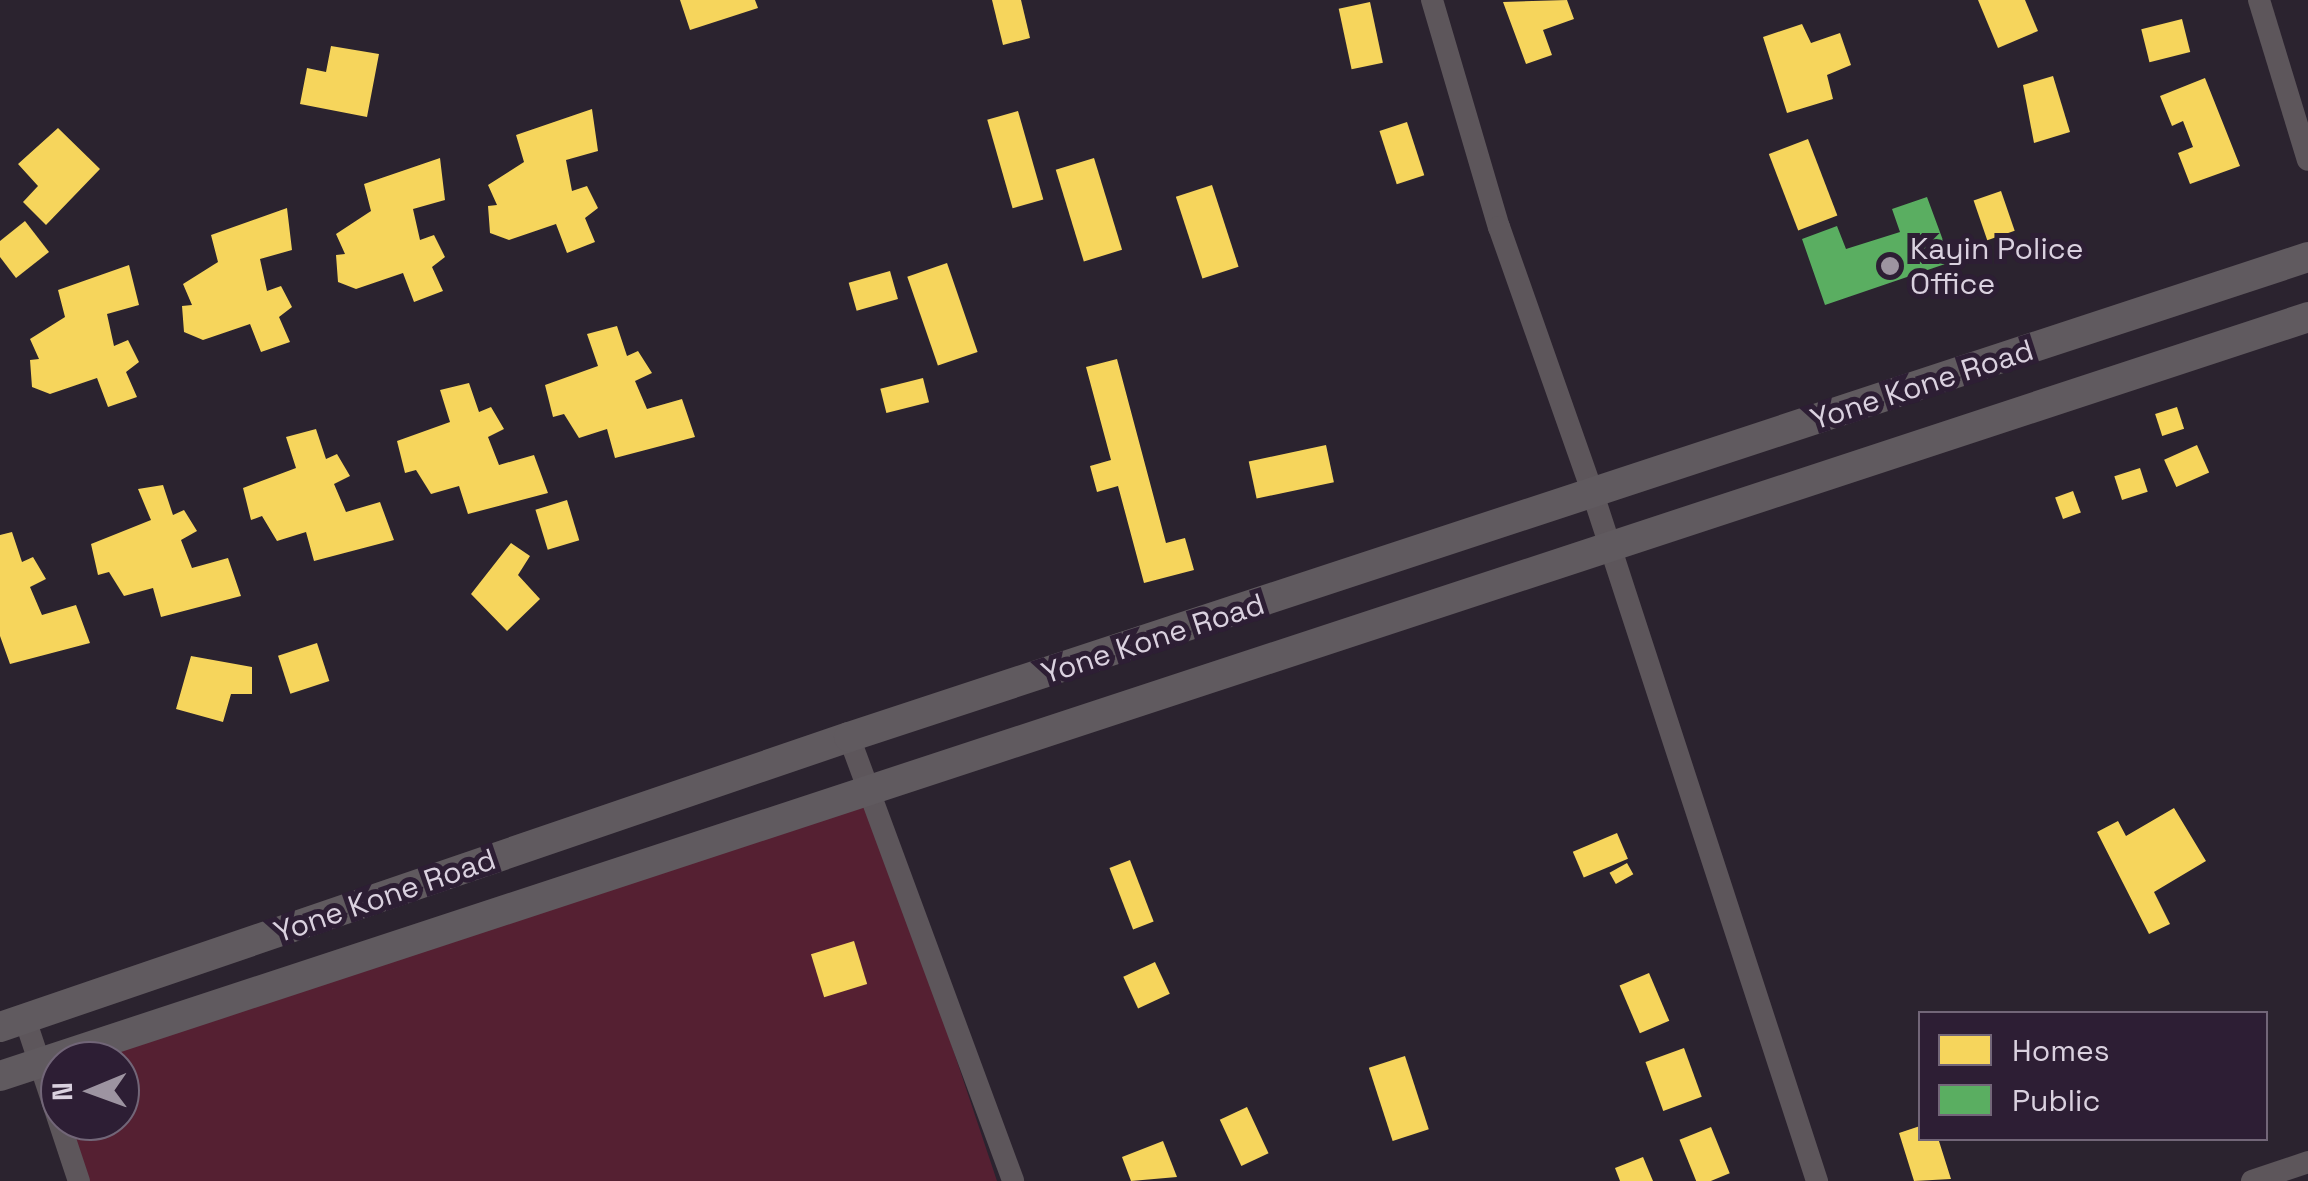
<!DOCTYPE html>
<style>
body{margin:0}
#map{position:relative;width:2308px;height:1181px;overflow:hidden;background:#2b232f;font-family:"Space Grotesk",sans-serif}
div>[style]{position:absolute}
.green>*{inset:0;background:#552032}
.homes>*{inset:0;background:#f6d55c;transform-origin:0 0}
.public>*{inset:0;background:#5aae61}
.street>*{height:22px;margin:-11px;padding:0 11px;transform-origin:11px;border-radius:11px;background:#5d565b}
.secondary>*{height:30px;margin:-15px;padding:0 15px;transform-origin:15px;border-radius:15px;background:#605a5f}
.dots>*{width:28px;height:28px;translate:-50% -50%;box-sizing:border-box;border:5px solid #2d1e34;border-radius:50%}
span{translate:-50% -50%;white-space:nowrap;text-align:center;line-height:1.15;-webkit-text-stroke:10px #2d1e34;paint-order:stroke}
.poi-label{font-size:30px;color:#dad1df}
.left{translate:0 -50%;text-align:left}
.street-label{font-size:30px;color:#dad1df}
.legend{position:absolute;left:1918px;top:1011px;width:350px;height:130px;box-sizing:border-box;background:#2d1e34;border:2px solid #726678;margin:0;padding:12px 18px;list-style:none;font-size:30px;color:#dad1df}
.legend li{display:flex;align-items:center;gap:20px;height:50px}
.legend b{width:50px;border:2px solid #726678}
.north{position:absolute;left:40px;top:1041px;width:100px;height:100px;box-sizing:border-box;background:#2d1e34;border:2px solid #726678;border-radius:50%;rotate:269deg;font-size:28px;font-weight:700;line-height:40px;text-align:center;color:#dad1df}
.north::after{content:'';display:block;margin:auto;width:35px;height:45px;background:#9d94a1;clip-path:polygon(50% 0,100% 100%,50% 72%,0 100%)}
</style>
<div id="map">
<div class="green">
<div style="clip-path:polygon(evenodd,866px 789px,997px 1181px,79px 1181px,38px 1064px,866px 789px,60px 1061px,120px 1061px,120px 1121px,60px 1121px,60px 1061px)"></div>
</div>
<div class="homes">
<div style="clip-path:polygon(680px 0,755px 0,758px 8px,690px 30px)"></div>
<div style="clip-path:polygon(992px 0,1021px 0,1030px 38px,1003px 45px)"></div>
<div style="clip-path:polygon(1567px 0,1574px 19px,1543px 30px,1552px 55px,1526px 64px,1503px 2px)"></div>
<div style="clip-path:polygon(1978px 0,2025px 0,2038px 31px,1998px 48px)"></div>
<div style="left:1370px;top:2px;width:62px;height:32px;rotate:78deg"></div>
<div style="left:2182px;top:19px;width:34px;height:42px;rotate:76deg"></div>
<div style="clip-path:polygon(1802px 24px,1811px 43px,1840px 33px,1851px 65px,1827px 75px,1833px 99px,1787px 113px,1763px 37px)"></div>
<div style="clip-path:polygon(331px 46px,379px 54px,367px 117px,300px 104px,307px 68px,326px 72px)"></div>
<div style="clip-path:polygon(2053px 76px,2070px 132px,2034px 143px,2023px 85px)"></div>
<div style="clip-path:polygon(2205px 78px,2240px 166px,2190px 184px,2178px 153px,2193px 147px,2183px 121px,2172px 126px,2160px 96px)"></div>
<div style="clip-path:polygon(592px 109px,598px 151px,566px 160px,572px 191px,587px 186px,598px 208px,585px 218px,595px 242px,567px 253px,556px 224px,509px 240px,490px 233px,488px 206px,497px 205px,488px 185px,524px 162px,516px 135px)"></div>
<div style="left:1018px;top:111px;width:92px;height:32px;rotate:74deg"></div>
<div style="left:1407px;top:122px;width:56px;height:29px;rotate:72deg"></div>
<div style="clip-path:polygon(58px 128px,100px 169px,46px 225px,23px 202px,38px 186px,18px 164px)"></div>
<div style="left:1808px;top:139px;width:82px;height:42px;rotate:69deg"></div>
<div style="clip-path:polygon(440px 158px,445px 200px,413px 209px,420px 240px,434px 235px,445px 257px,432px 267px,443px 291px,414px 302px,403px 273px,356px 289px,338px 282px,336px 255px,345px 254px,336px 234px,371px 211px,364px 184px)"></div>
<div style="left:1094px;top:158px;width:96px;height:40px;rotate:73deg"></div>
<div style="left:1212px;top:185px;width:86px;height:38px;rotate:72deg"></div>
<div style="left:2001px;top:191px;width:42px;height:29px;rotate:71deg"></div>
<div style="clip-path:polygon(287px 208px,292px 250px,260px 259px,267px 291px,281px 286px,292px 307px,279px 317px,290px 342px,261px 352px,250px 324px,203px 340px,184px 332px,182px 306px,192px 305px,183px 284px,218px 262px,211px 235px)"></div>
<div style="clip-path:polygon(25px 221px,49px 252px,16px 278px,0 257px,0 241px)"></div>
<div style="left:947px;top:263px;width:94px;height:42px;rotate:71deg"></div>
<div style="clip-path:polygon(129px 265px,139px 305px,107px 314px,114px 346px,128px 340px,139px 362px,126px 372px,137px 397px,108px 407px,97px 378px,50px 394px,32px 387px,30px 360px,39px 359px,30px 339px,65px 317px,58px 290px)"></div>
<div style="left:890px;top:271px;width:29px;height:43px;rotate:74deg"></div>
<div style="clip-path:polygon(617px 326px,627px 356px,638px 351px,652px 373px,635px 381px,647px 409px,682px 399px,695px 437px,615px 458px,607px 429px,579px 438px,564px 414px,553px 417px,545px 385px,598px 366px,587px 334px)"></div>
<div style="clip-path:polygon(1117px 359px,1166px 543px,1185px 538px,1194px 570px,1144px 583px,1118px 486px,1097px 492px,1090px 466px,1111px 460px,1086px 367px)"></div>
<div style="left:923px;top:378px;width:25px;height:44px;rotate:76deg"></div>
<div style="clip-path:polygon(469px 383px,479px 412px,491px 407px,504px 429px,488px 437px,499px 465px,534px 455px,548px 493px,468px 514px,459px 486px,431px 494px,416px 470px,405px 473px,397px 441px,450px 422px,440px 390px)"></div>
<div style="left:2177px;top:407px;width:23px;height:23px;rotate:72deg"></div>
<div style="clip-path:polygon(316px 429px,326px 459px,337px 454px,350px 476px,334px 484px,346px 512px,380px 502px,394px 540px,314px 561px,306px 532px,277px 541px,262px 516px,251px 520px,243px 488px,296px 468px,286px 437px)"></div>
<div style="left:1326px;top:445px;width:38px;height:79px;rotate:78deg"></div>
<div style="left:2197px;top:445px;width:30px;height:36px;rotate:66deg"></div>
<div style="left:2140px;top:468px;width:25px;height:27px;rotate:72deg"></div>
<div style="clip-path:polygon(163px 485px,173px 515px,184px 510px,197px 531px,181px 540px,192px 568px,228px 558px,241px 596px,161px 617px,153px 588px,124px 596px,109px 572px,98px 575px,91px 544px,151px 520px,138px 489px)"></div>
<div style="left:2073px;top:491px;width:23px;height:19px;rotate:70deg"></div>
<div style="left:567px;top:500px;width:42px;height:33px;rotate:73deg"></div>
<div style="clip-path:polygon(12px 532px,22px 562px,33px 557px,46px 579px,30px 587px,42px 615px,76px 605px,90px 643px,10px 664px,0 636px,0 535px)"></div>
<div style="clip-path:polygon(511px 543px,530px 556px,518px 575px,540px 599px,507px 631px,471px 594px)"></div>
<div style="left:317px;top:643px;width:40px;height:41px;rotate:72deg"></div>
<div style="clip-path:polygon(191px 656px,252px 667px,252px 694px,231px 694px,223px 722px,176px 709px)"></div>
<div style="clip-path:polygon(2174px 808px,2206px 861px,2154px 892px,2170px 924px,2149px 934px,2097px 832px,2118px 821px,2126px 836px)"></div>
<div style="left:1617px;top:833px;width:28px;height:48px;rotate:67deg"></div>
<div style="left:1130px;top:860px;width:66px;height:22px;rotate:69deg"></div>
<div style="left:1627px;top:863px;width:13px;height:20px;rotate:61deg"></div>
<div style="left:854px;top:941px;width:45px;height:45px;rotate:73deg"></div>
<div style="left:1155px;top:962px;width:35px;height:35px;rotate:65deg"></div>
<div style="left:1649px;top:973px;width:52px;height:32px;rotate:67deg"></div>
<div style="left:1684px;top:1048px;width:52px;height:41px;rotate:70deg"></div>
<div style="left:1405px;top:1056px;width:77px;height:38px;rotate:72deg"></div>
<div style="left:1247px;top:1107px;width:51px;height:30px;rotate:65deg"></div>
<div style="clip-path:polygon(1920px 1126px,1920px 1138px,1938px 1138px,1951px 1179px,1914px 1181px,1899px 1133px)"></div>
<div style="left:1711px;top:1127px;width:50px;height:34px;rotate:68deg"></div>
<div style="clip-path:polygon(1163px 1141px,1177px 1177px,1131px 1181px,1122px 1157px)"></div>
<div style="clip-path:polygon(1643px 1157px,1653px 1181px,1620px 1181px,1615px 1168px)"></div>
</div>
<div class="public">
<div style="clip-path:polygon(1927px 197px,1951px 262px,1825px 305px,1802px 239px,1837px 226px,1846px 249px,1900px 232px,1892px 209px)"></div>
</div>
<div class="street">
<div style="left:1432px;top:0;width:237px;rotate:73.6deg"></div>
<div style="left:1499px;top:227px;width:283px;rotate:70.6deg"></div>
<div style="left:1593px;top:494px;width:723px;rotate:71.94deg"></div>
<div style="left:2259px;top:0;width:167px;rotate:73deg"></div>
<div style="left:849px;top:737px;width:473px;rotate:69.7deg"></div>
<div style="left:25px;top:1019px;width:171px;rotate:71.6deg"></div>
<div style="left:2252px;top:1181px;width:59px;rotate:-18.7deg"></div>
</div>
<div class="secondary">
<div style="left:0;top:1027px;width:897px;rotate:-18.86deg"></div>
<div style="left:849px;top:737px;width:1536px;rotate:-18.21deg"></div>
<div style="left:0;top:1076px;width:2430px;rotate:-18.2deg"></div>
</div>
<div class="dots">
<div style="left:1890px;top:266px;background:#9d94a1"></div>
</div>
<div class="poi-label">
<span class="left" style="left:1910px;top:266px">Kayin Police<br>Office</span>
</div>
<div class="street-label">
<span style="left:1922px;top:385px;rotate:-18deg">Yone Kone Road</span>
<span style="left:1153px;top:639px;rotate:-18deg">Yone Kone Road</span>
<span style="left:385px;top:896px;rotate:-19deg">Yone Kone Road</span>
</div>
<ul class="legend">
<li><b style="height:28px;background:#f6d55c"></b>Homes</li>
<li><b style="height:28px;background:#5aae61"></b>Public</li>
</ul>
<div class="north">N</div>
</div>
